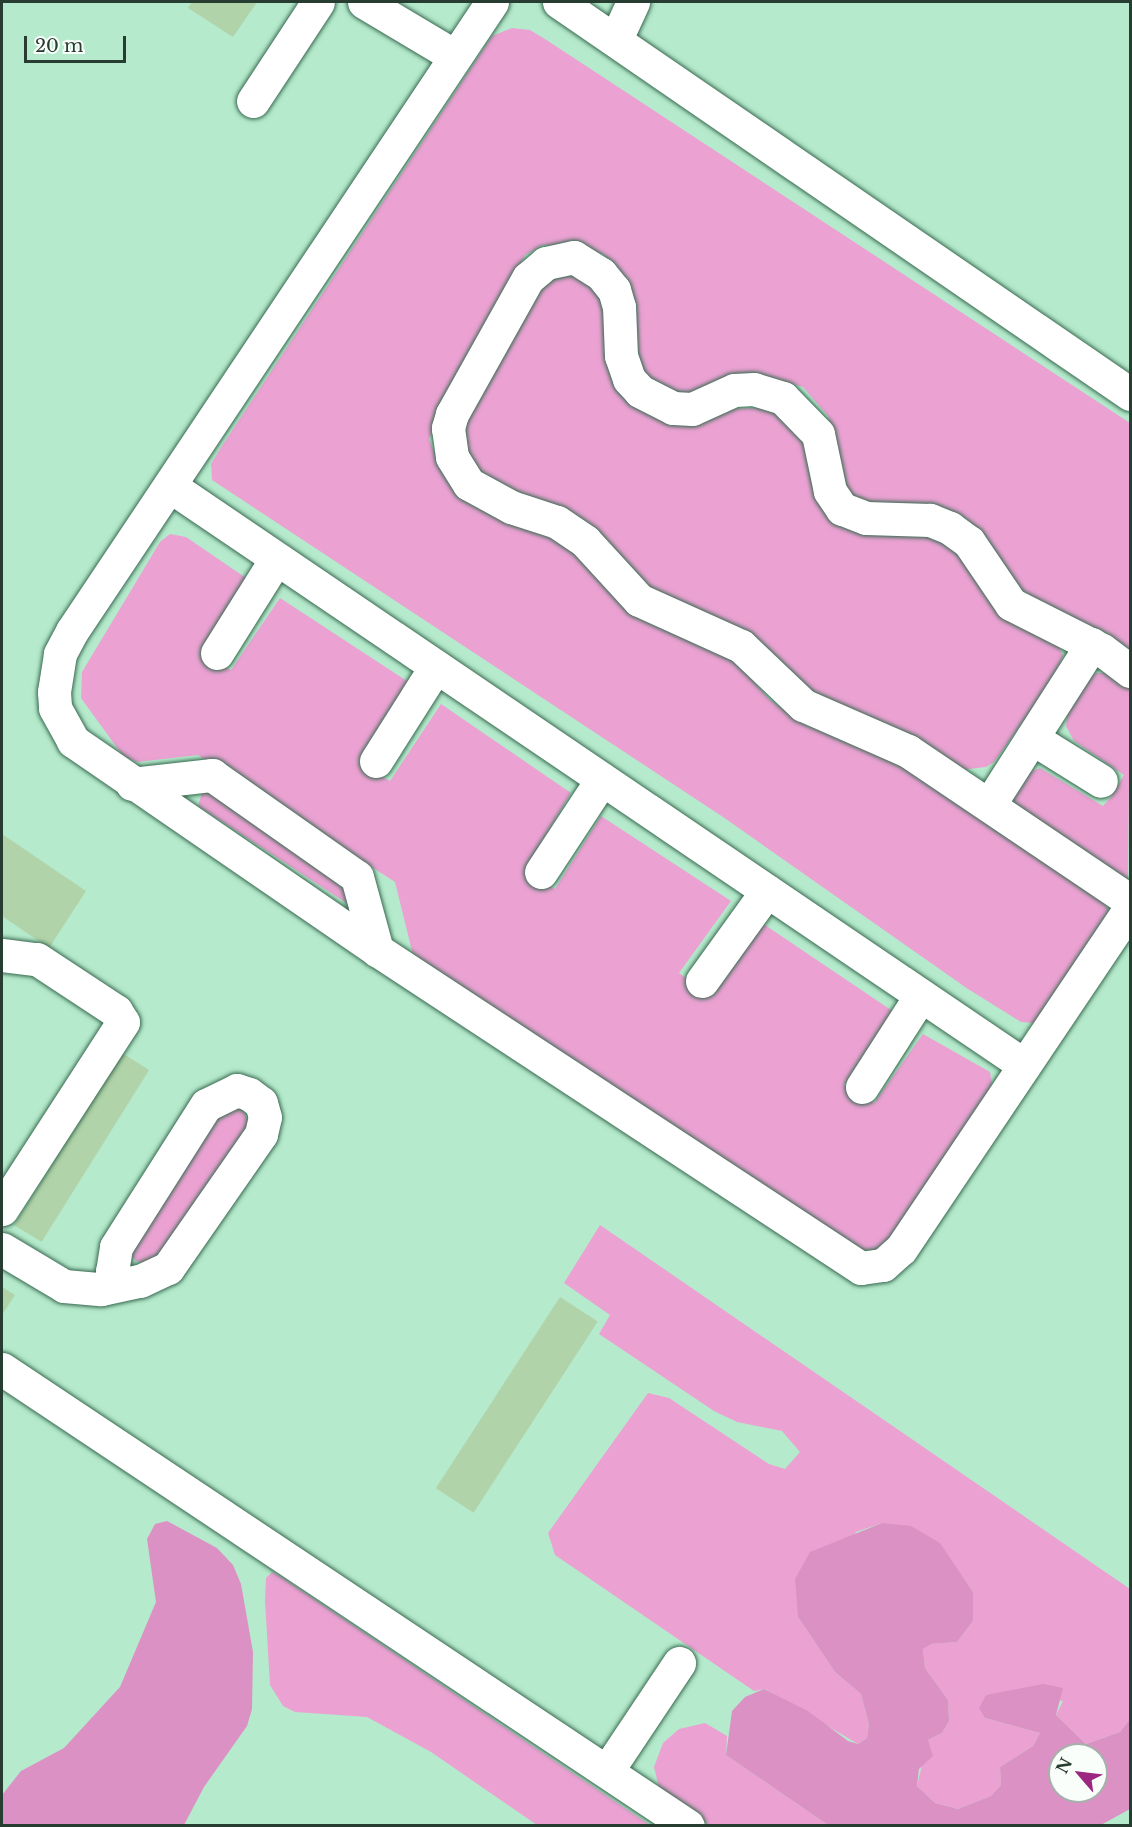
<!DOCTYPE html>
<style>
body{margin:0}
#map{position:relative;width:1132px;height:1827px;overflow:hidden;background:#b5eacc;font-family:"Libre Baskerville",serif}
div>[style]{position:absolute}
.green>*{inset:0;background:#eba2d3}
.forest>*{inset:0;background:#dc91c4}
.building>*{inset:0;background:#b1d3a9;transform-origin:0 0}
.roads{filter:drop-shadow(0 0 2px #386950) drop-shadow(0 0 2px #386950)}
.minor>*{height:33px;margin:-16.5px;padding:0 16.5px;transform-origin:16.5px;border-radius:16.5px;background:#fff}
span{translate:-50% -50%;white-space:nowrap;text-align:center;line-height:1.15;-webkit-text-stroke:6px #f9fefb;paint-order:stroke}
.frame{position:absolute;inset:0;border:3px solid #283d31;pointer-events:none}
.north{position:absolute;left:1048px;top:1743px;width:60px;height:60px;box-sizing:border-box;background:#f9fefb;border:2px solid #a5b1aa;border-radius:50%;rotate:298deg;font-size:16px;font-weight:700;line-height:24px;text-align:center;color:#283d31}
.north::after{content:'';display:block;margin:auto;width:21px;height:27px;background:#9c2680;clip-path:polygon(50% 0,100% 100%,50% 72%,0 100%)}
.scale{position:absolute;left:24px;top:36px;width:102px;height:27px;box-sizing:border-box;border:3px solid #283d31;border-top:0;padding-left:8px;font-size:18px;line-height:21px;white-space:nowrap;color:#283d31;-webkit-text-stroke:4px #f9fefb;paint-order:stroke}
</style>
<div id="map">
<div class="green">
<div style="clip-path:polygon(512px 28px,530px 30px,548px 41px,1130px 423px,1130px 660px,1107px 633px,1024px 600px,976px 528px,961px 515px,933px 507px,887px 515px,849px 497px,828px 416px,803px 387px,768px 377px,698px 394px,671px 395px,637px 368px,615px 265px,603px 254px,577px 246px,543px 245px,525px 255px,429px 439px,441px 468px,566px 542px,640px 617px,735px 660px,769px 699px,805px 725px,877px 749px,1089px 887px,1105px 903px,1110px 914px,1034px 1023px,1021px 1022px,968px 989px,723px 817px,212px 480px,211px 464px,222px 446px,492px 36px)"></div>
<div style="clip-path:polygon(568px 271px,600px 287px,619px 382px,717px 409px,769px 408px,800px 428px,815px 483px,931px 532px,960px 553px,990px 603px,1058px 644px,1063px 656px,1053px 680px,994px 762px,986px 767px,960px 770px,826px 706px,744px 630px,687px 612px,483px 480px,457px 431px,542px 279px)"></div>
<div style="clip-path:polygon(170px 534px,186px 537px,249px 580px,202px 654px,231px 670px,280px 598px,413px 685px,358px 762px,390px 781px,441px 704px,571px 793px,525px 870px,555px 889px,601px 816px,731px 901px,679px 973px,711px 995px,762px 923px,894px 1012px,844px 1085px,874px 1103px,923px 1034px,990px 1072px,993px 1090px,899px 1233px,877px 1251px,860px 1249px,413px 955px,395px 882px,198px 755px,137px 762px,123px 756px,81px 698px,82px 672px,160px 542px)"></div>
<div style="clip-path:polygon(1096px 673px,1108px 673px,1130px 685px,1128px 879px,1016px 807px,1013px 798px,1021px 776px,1040px 768px,1103px 806px,1111px 797px,1124px 775px,1074px 741px,1066px 726px,1068px 710px,1085px 682px)"></div>
<div style="clip-path:polygon(224px 792px,338px 868px,348px 904px,198px 806px,202px 793px)"></div>
<div style="clip-path:polygon(223px 1101px,243px 1109px,249px 1126px,168px 1250px,143px 1263px,136px 1261px,131px 1256px,132px 1234px)"></div>
<div style="clip-path:polygon(600px 1225px,1130px 1589px,1130px 1719px,1120px 1732px,1086px 1744px,1056px 1715px,1063px 1701px,1006px 1692px,986px 1695px,985px 1718px,1040px 1733px,1033px 1746px,1000px 1767px,1001px 1785px,991px 1796px,958px 1809px,935px 1803px,917px 1786px,928px 1740px,942px 1733px,949px 1721px,948px 1700px,925px 1668px,923px 1649px,930px 1644px,957px 1642px,973px 1621px,973px 1592px,962px 1576px,882px 1523px,856px 1532px,798px 1617px,835px 1672px,861px 1694px,869px 1724px,867px 1738px,858px 1744px,765px 1689px,754px 1691px,555px 1555px,548px 1533px,648px 1393px,669px 1398px,769px 1464px,785px 1469px,800px 1452px,782px 1431px,737px 1422px,714px 1411px,599px 1334px,610px 1315px,564px 1283px)"></div>
<div style="clip-path:polygon(272px 1572px,280px 1576px,650px 1825px,537px 1825px,431px 1752px,367px 1717px,295px 1712px,283px 1706px,270px 1685px,265px 1601px,266px 1578px)"></div>
<div style="clip-path:polygon(705px 1723px,727px 1736px,726px 1755px,828px 1825px,709px 1825px,659px 1788px,654px 1767px,663px 1743px,679px 1729px)"></div>
</div>
<div class="forest">
<div style="clip-path:polygon(167px 1521px,217px 1548px,233px 1565px,241px 1584px,253px 1652px,252px 1709px,247px 1726px,204px 1787px,184px 1825px,2px 1825px,2px 1795px,21px 1771px,64px 1748px,120px 1687px,156px 1602px,147px 1539px,155px 1524px)"></div>
<div style="clip-path:polygon(evenodd,882px 1523px,911px 1526px,940px 1543px,973px 1592px,973px 1621px,957px 1642px,931px 1644px,923px 1649px,925px 1668px,948px 1700px,949px 1721px,942px 1733px,928px 1740px,933px 1756px,919px 1769px,917px 1786px,935px 1803px,958px 1809px,991px 1796px,1001px 1785px,1000px 1767px,1033px 1746px,1040px 1733px,985px 1718px,979px 1708px,986px 1695px,1043px 1684px,1063px 1688px,1056px 1715px,1086px 1744px,1120px 1732px,1130px 1719px,1130px 1809px,1101px 1825px,828px 1825px,726px 1755px,732px 1711px,745px 1697px,764px 1689px,808px 1711px,848px 1741px,858px 1744px,867px 1738px,869px 1724px,861px 1694px,835px 1672px,798px 1617px,795px 1579px,810px 1552px,882px 1523px,1060px 1755px,1096px 1755px,1096px 1791px,1060px 1791px,1060px 1755px)"></div>
</div>
<div class="building">
<div style="clip-path:polygon(192px 2px,257px 2px,233px 37px,188px 8px)"></div>
<div style="clip-path:polygon(2px 834px,86px 891px,49px 948px,2px 916px)"></div>
<div style="left:122px;top:1053px;width:32px;height:203px;rotate:32deg"></div>
<div style="clip-path:polygon(2px 1287px,15px 1295px,2px 1315px)"></div>
<div style="left:560px;top:1297px;width:45px;height:228px;rotate:33deg"></div>
</div>
<div class="roads">
<div class="minor">
<div style="left:364px;top:2px;width:104px;rotate:30.8deg"></div>
<div style="left:492px;top:2px;width:756px;rotate:123.73deg"></div>
<div style="left:72px;top:631px;width:26px;rotate:118deg"></div>
<div style="left:60px;top:654px;width:38px;rotate:99deg"></div>
<div style="left:54px;top:692px;width:16px;rotate:86deg"></div>
<div style="left:55px;top:708px;width:38px;rotate:61deg"></div>
<div style="left:73px;top:741px;width:369px;rotate:34.5deg"></div>
<div style="left:377px;top:950px;width:579px;rotate:33.31deg"></div>
<div style="left:861px;top:1268px;width:22px;rotate:-8deg"></div>
<div style="left:883px;top:1265px;width:24px;rotate:-42deg"></div>
<div style="left:901px;top:1249px;width:411px;rotate:-56.1deg"></div>
<div style="left:559px;top:2px;width:693px;rotate:34.47deg"></div>
<div style="left:616px;top:39px;width:41px;rotate:-65.3deg"></div>
<div style="left:253px;top:101px;width:118px;rotate:-56.7deg"></div>
<div style="left:170px;top:486px;width:1032px;rotate:34.14deg"></div>
<div style="left:217px;top:653px;width:111px;rotate:-57.9deg"></div>
<div style="left:1130px;top:671px;width:35px;rotate:-143deg"></div>
<div style="left:1102px;top:650px;width:102px;rotate:-153.2deg"></div>
<div style="left:1011px;top:604px;width:75px;rotate:-124.1deg"></div>
<div style="left:969px;top:542px;width:24px;rotate:-144deg"></div>
<div style="left:950px;top:528px;width:22px;rotate:-158deg"></div>
<div style="left:930px;top:520px;width:64px;rotate:-178.2deg"></div>
<div style="left:866px;top:518px;width:26px;rotate:-159deg"></div>
<div style="left:842px;top:509px;width:22px;rotate:-124deg"></div>
<div style="left:830px;top:491px;width:58px;rotate:-101.9deg"></div>
<div style="left:818px;top:434px;width:50px;rotate:-134.2deg"></div>
<div style="left:783px;top:398px;width:30px;rotate:-163deg"></div>
<div style="left:754px;top:389px;width:20px;rotate:177deg"></div>
<div style="left:734px;top:390px;width:46px;rotate:155.7deg"></div>
<div style="left:692px;top:409px;width:19px;rotate:-177deg"></div>
<div style="left:673px;top:408px;width:37px;rotate:-153deg"></div>
<div style="left:640px;top:391px;width:16px;rotate:-133deg"></div>
<div style="left:629px;top:379px;width:24px;rotate:-109deg"></div>
<div style="left:621px;top:356px;width:49px;rotate:-92.3deg"></div>
<div style="left:619px;top:307px;width:18px;rotate:-106deg"></div>
<div style="left:614px;top:290px;width:21px;rotate:-129deg"></div>
<div style="left:601px;top:274px;width:32px;rotate:-148deg"></div>
<div style="left:574px;top:257px;width:29px;rotate:168deg"></div>
<div style="left:546px;top:263px;width:23px;rotate:140deg"></div>
<div style="left:528px;top:278px;width:156px;rotate:119.2deg"></div>
<div style="left:452px;top:414px;width:15px;rotate:106deg"></div>
<div style="left:448px;top:428px;width:29px;rotate:82deg"></div>
<div style="left:452px;top:457px;width:32px;rotate:58deg"></div>
<div style="left:469px;top:484px;width:48px;rotate:28.7deg"></div>
<div style="left:511px;top:507px;width:48px;rotate:18.1deg"></div>
<div style="left:557px;top:522px;width:34px;rotate:34deg"></div>
<div style="left:585px;top:541px;width:80px;rotate:47.5deg"></div>
<div style="left:639px;top:600px;width:112px;rotate:24.3deg"></div>
<div style="left:741px;top:646px;width:86px;rotate:43.6deg"></div>
<div style="left:803px;top:705px;width:115px;rotate:23.7deg"></div>
<div style="left:908px;top:751px;width:268px;rotate:34deg"></div>
<div style="left:1032px;top:738px;width:81px;rotate:31.9deg"></div>
<div style="left:376px;top:761px;width:112px;rotate:-57.7deg"></div>
<div style="left:132px;top:784px;width:81px;rotate:-6.4deg"></div>
<div style="left:212px;top:775px;width:177px;rotate:35.1deg"></div>
<div style="left:357px;top:877px;width:76px;rotate:74.7deg"></div>
<div style="left:989px;top:805px;width:191px;rotate:-57.4deg"></div>
<div style="left:541px;top:872px;width:111px;rotate:-56.7deg"></div>
<div style="left:2px;top:955px;width:35px;rotate:7deg"></div>
<div style="left:37px;top:959px;width:95px;rotate:33.4deg"></div>
<div style="left:116px;top:1011px;width:13px;rotate:58deg"></div>
<div style="left:123px;top:1022px;width:223px;rotate:122.9deg"></div>
<div style="left:702px;top:981px;width:111px;rotate:-54.2deg"></div>
<div style="left:862px;top:1087px;width:109px;rotate:-57.3deg"></div>
<div style="left:2px;top:1249px;width:72px;rotate:30.8deg"></div>
<div style="left:64px;top:1286px;width:37px;rotate:5deg"></div>
<div style="left:101px;top:1289px;width:40px;rotate:-12deg"></div>
<div style="left:140px;top:1281px;width:31px;rotate:-25deg"></div>
<div style="left:168px;top:1268px;width:163px;rotate:-55.2deg"></div>
<div style="left:261px;top:1134px;width:17px;rotate:-77deg"></div>
<div style="left:265px;top:1117px;width:15px;rotate:-106deg"></div>
<div style="left:261px;top:1103px;width:15px;rotate:-143deg"></div>
<div style="left:249px;top:1094px;width:13px;rotate:-162deg"></div>
<div style="left:237px;top:1090px;width:34px;rotate:154deg"></div>
<div style="left:206px;top:1105px;width:168px;rotate:122.4deg"></div>
<div style="left:116px;top:1247px;width:24px;rotate:99deg"></div>
<div style="left:112px;top:1271px;width:13px;rotate:51deg"></div>
<div style="left:2px;top:1369px;width:824px;rotate:33.67deg"></div>
<div style="left:607px;top:1771px;width:130px;rotate:-56.3deg"></div>
</div>
</div>
<div class="frame"></div>
<div class="north">N</div>
<div class="scale">20 m</div>
</div>
